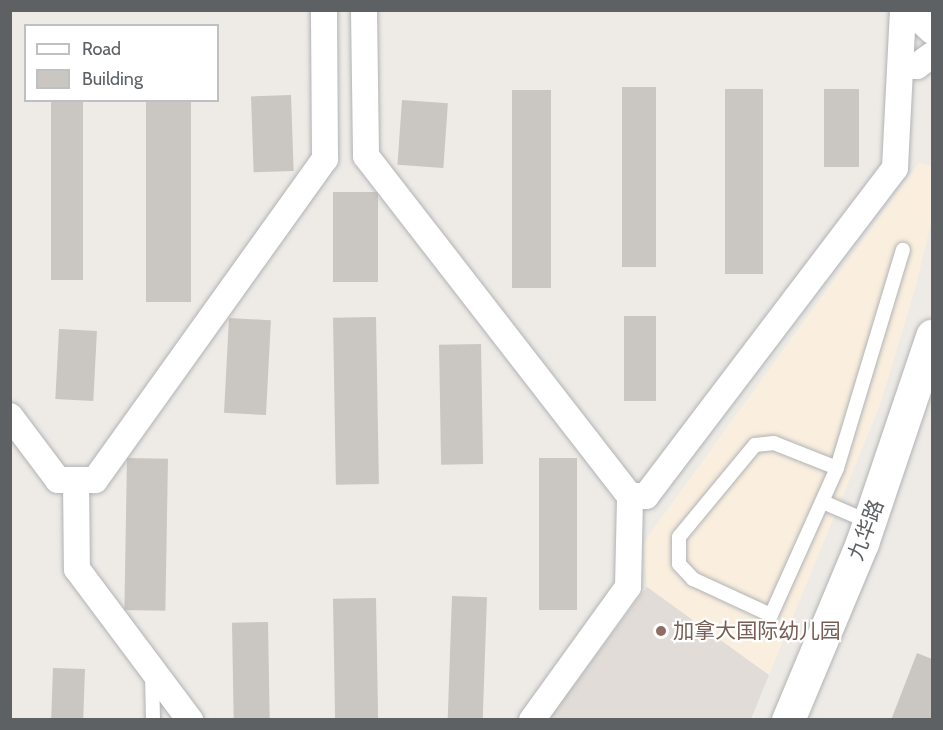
<!DOCTYPE html>
<meta charset="utf-8">
<style>
body{margin:0}
#map{position:relative;width:943px;height:730px;overflow:hidden;background:#eeebe6;font-family:Cabin,"Noto Sans SC",sans-serif}
div>[style]{position:absolute}
.commercial>*{inset:0;background:#faefde}
.education>*{inset:0;background:#e1dcd7}
.building>*{inset:0;background:#cac6c2;transform-origin:0 0}
.roads{filter:drop-shadow(0 0 2px #b1b3b6) drop-shadow(0 0 2px #b1b3b6)}
.lane>*{height:14px;margin:-7px;padding:0 7px;transform-origin:7px;border-radius:7px;background:#fff}
.street>*{height:26px;margin:-13px;padding:0 13px;transform-origin:13px;border-radius:13px;background:#fff}
.secondary>*{height:33px;margin:-16.5px;padding:0 16.5px;transform-origin:16.5px;border-radius:16.5px;background:#fff}
.dots>*{width:16px;height:16px;translate:-50% -50%;box-sizing:border-box;border:3px solid #fff;border-radius:50%}
span{translate:-50% -50%;white-space:nowrap;text-align:center;line-height:1.15;-webkit-text-stroke:4.5px #fff;paint-order:stroke}
.street-label{font-size:21px;color:#5d6164}
.education-label{font-size:21px;color:#785e54}
.left{translate:0 -50%;text-align:left}
.frame{position:absolute;inset:0;border:12px solid #5d6164;pointer-events:none}
.legend{position:absolute;left:24px;top:24px;width:195px;height:78px;box-sizing:border-box;background:#fff;border:2px solid #bec0c1;margin:0;padding:8px 10px;list-style:none;font-size:18px;color:#5d6164}
.legend li{display:flex;align-items:center;gap:12px;height:30px}
.legend b{width:30px;border:2px solid #bec0c1}
</style>
<div id="map">
<div class="commercial">
<div style="clip-path:polygon(919px 163px,932px 166px,932px 219px,915px 289px,880px 405px,769px 675px,647px 587px,644px 542px)"></div>
</div>
<div class="education">
<div style="clip-path:polygon(647px 587px,769px 675px,751px 719px,548px 720px)"></div>
</div>
<div class="building">
<div style="left:656px;top:87px;width:180px;height:34px;rotate:90deg"></div>
<div style="left:725px;top:89px;width:38px;height:185px"></div>
<div style="left:824px;top:89px;width:35px;height:78px"></div>
<div style="left:512px;top:90px;width:39px;height:198px"></div>
<div style="left:291px;top:95px;width:76px;height:40px;rotate:88deg"></div>
<div style="left:51px;top:100px;width:32px;height:180px"></div>
<div style="left:146px;top:100px;width:45px;height:202px"></div>
<div style="left:402px;top:100px;width:46px;height:65px;rotate:4deg"></div>
<div style="left:333px;top:192px;width:45px;height:90px"></div>
<div style="left:624px;top:316px;width:32px;height:85px"></div>
<div style="left:376px;top:317px;width:167px;height:43px;rotate:89deg"></div>
<div style="left:229px;top:318px;width:42px;height:95px;rotate:3deg"></div>
<div style="left:59px;top:329px;width:38px;height:70px;rotate:3deg"></div>
<div style="left:481px;top:344px;width:120px;height:42px;rotate:89deg"></div>
<div style="left:127px;top:458px;width:41px;height:152px;rotate:1deg"></div>
<div style="left:539px;top:458px;width:38px;height:152px"></div>
<div style="left:452px;top:596px;width:35px;height:122px;rotate:2deg"></div>
<div style="left:376px;top:598px;width:122px;height:43px;rotate:89deg"></div>
<div style="left:268px;top:622px;width:98px;height:36px;rotate:89deg"></div>
<div style="clip-path:polygon(917px 653px,932px 659px,932px 720px,891px 720px)"></div>
<div style="left:53px;top:668px;width:32px;height:52px;rotate:2deg"></div>
</div>
<div class="roads">
<div class="lane">
<div style="left:837px;top:468px;width:68px;rotate:-158.4deg"></div>
<div style="left:774px;top:443px;width:19px;rotate:174deg"></div>
<div style="left:755px;top:445px;width:119px;rotate:129.6deg"></div>
<div style="left:679px;top:537px;width:27px;rotate:90deg"></div>
<div style="left:679px;top:564px;width:21px;rotate:47deg"></div>
<div style="left:693px;top:579px;width:86px;rotate:24.8deg"></div>
<div style="left:771px;top:615px;width:161px;rotate:-65.8deg"></div>
<div style="left:837px;top:468px;width:228px;rotate:-73.2deg"></div>
<div style="left:823px;top:502px;width:50px;rotate:23.5deg"></div>
<div style="left:152px;top:675px;width:45px;rotate:88.7deg"></div>
</div>
<div class="street">
<div style="left:364px;top:10px;width:146px;rotate:89.2deg"></div>
<div style="left:366px;top:156px;width:430px;rotate:52.2deg"></div>
<div style="left:630px;top:496px;width:16px"></div>
<div style="left:646px;top:496px;width:412px;rotate:-52.8deg"></div>
<div style="left:895px;top:168px;width:158px;rotate:-87.1deg"></div>
<div style="left:903px;top:18px;width:16px;rotate:4deg"></div>
<div style="left:919px;top:19px;width:18px;rotate:43deg"></div>
<div style="left:902px;top:65px;width:15px;rotate:4deg"></div>
<div style="left:917px;top:66px;width:19px;rotate:-36deg"></div>
<div style="left:10px;top:416px;width:80px;rotate:53.1deg"></div>
<div style="left:58px;top:480px;width:37px"></div>
<div style="left:95px;top:480px;width:395px;rotate:-54.4deg"></div>
<div style="left:325px;top:159px;width:149px;rotate:-90.4deg"></div>
<div style="left:76px;top:480px;width:89px;rotate:89.4deg"></div>
<div style="left:77px;top:569px;width:189px;rotate:53.2deg"></div>
<div style="left:532px;top:720px;width:164px;rotate:-54.2deg"></div>
<div style="left:628px;top:587px;width:91px;rotate:-88.7deg"></div>
</div>
<div class="secondary">
<div style="left:788px;top:720px;width:192px;rotate:-67.3deg"></div>
<div style="left:862px;top:543px;width:219px;rotate:-71.3deg"></div>
</div>
</div>
<div class="dots">
<div style="left:661px;top:631px;background:#8d6e63"></div>
</div>
<div class="street-label">
<span style="left:866px;top:530px;rotate:-69deg">九华路</span>
</div>
<div class="education-label">
<span class="left" style="left:673px;top:631px">加拿大国际幼儿园</span>
</div>
<div class="frame"></div>
<ul class="legend">
<li><b style="height:8px;background:#fff"></b>Road</li>
<li><b style="height:16px;background:#cac6c2"></b>Building</li>
</ul>
</div>
